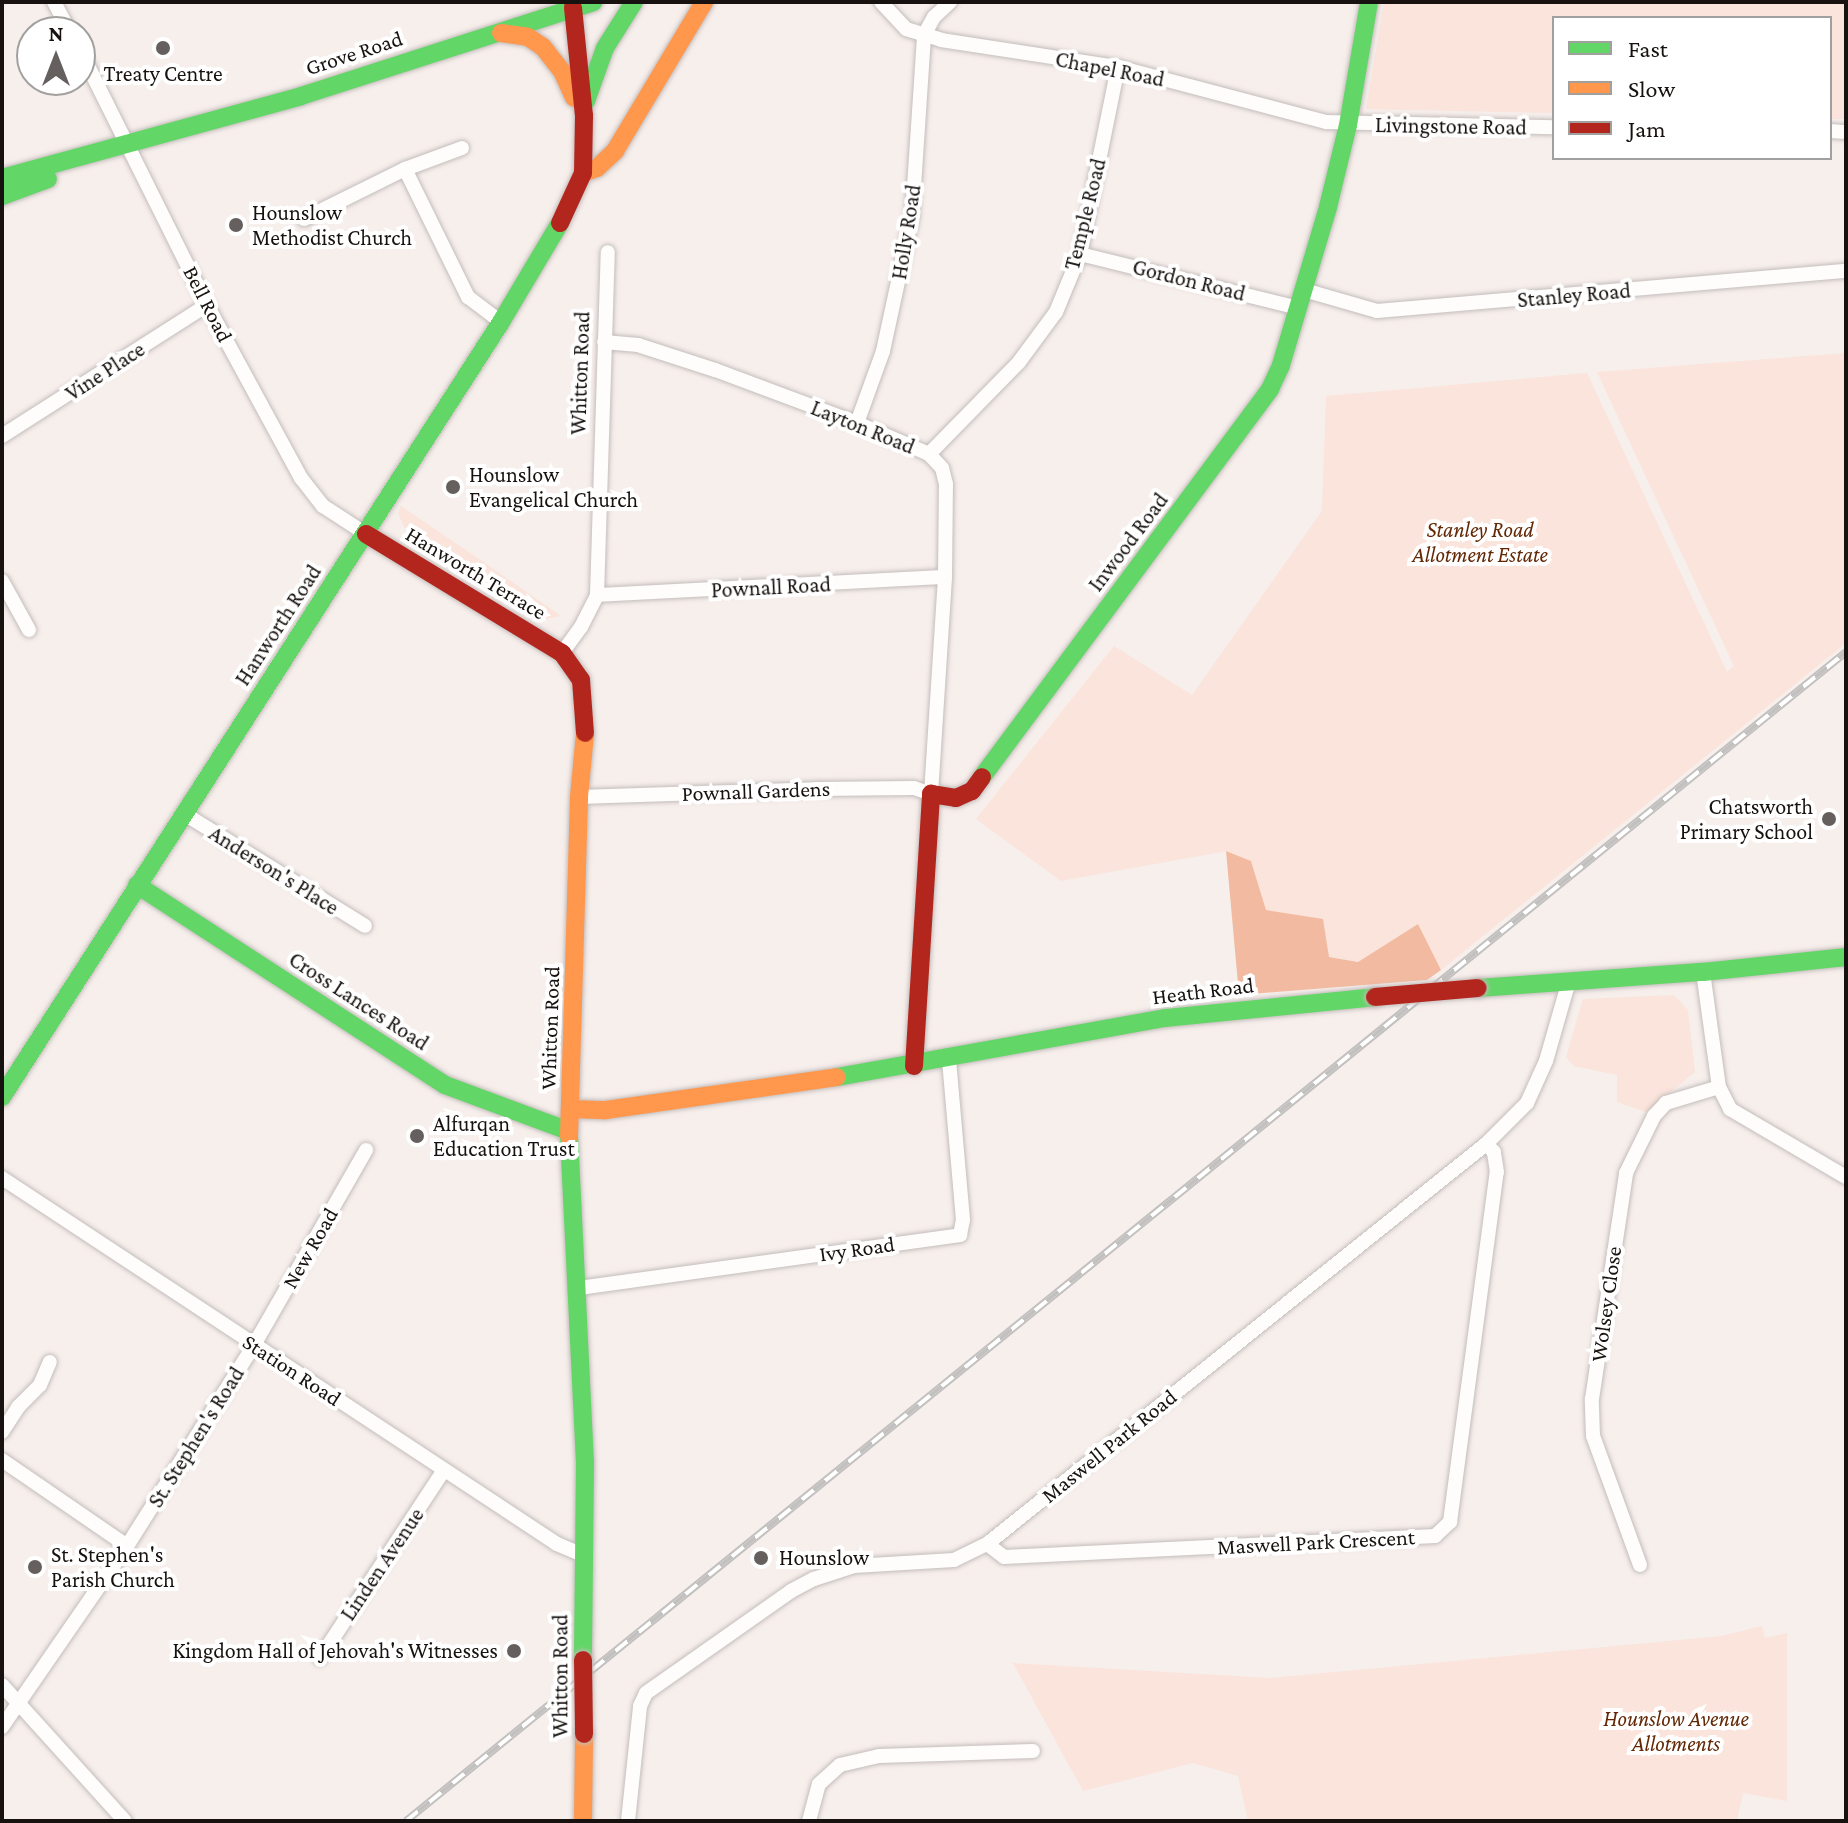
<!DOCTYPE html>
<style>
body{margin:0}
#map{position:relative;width:1848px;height:1823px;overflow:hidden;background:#f7efec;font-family:"Crimson Pro",serif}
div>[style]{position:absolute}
.green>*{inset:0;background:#fae4db}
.forest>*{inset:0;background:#f2bba1}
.roads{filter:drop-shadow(0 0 2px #c3bdbb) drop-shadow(0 0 2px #c3bdbb)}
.street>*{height:14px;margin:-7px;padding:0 7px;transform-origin:7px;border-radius:7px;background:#fefdfc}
.fast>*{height:18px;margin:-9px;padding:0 9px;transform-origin:9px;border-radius:9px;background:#63d668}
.slow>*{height:18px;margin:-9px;padding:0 9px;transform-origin:9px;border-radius:9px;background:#ff974d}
.jam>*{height:18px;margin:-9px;padding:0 9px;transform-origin:9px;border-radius:9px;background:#b3261e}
.rail>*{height:8px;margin-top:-4px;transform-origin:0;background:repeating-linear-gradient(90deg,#fff 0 15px,#c3c1c0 0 30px);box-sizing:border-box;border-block:2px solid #c3c1c0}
.bridges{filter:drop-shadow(0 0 2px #c3bdbb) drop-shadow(0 0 2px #c3bdbb)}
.jam-bridge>*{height:18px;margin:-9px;padding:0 9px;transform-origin:9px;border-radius:9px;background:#b3261e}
.dots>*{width:22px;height:22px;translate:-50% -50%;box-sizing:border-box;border:4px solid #fff;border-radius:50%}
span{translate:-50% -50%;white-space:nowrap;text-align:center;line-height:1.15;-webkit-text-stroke:8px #fff;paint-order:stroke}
.street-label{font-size:22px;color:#171210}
.poi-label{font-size:22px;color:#171210}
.left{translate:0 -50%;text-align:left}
.right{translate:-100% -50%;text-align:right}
.park-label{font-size:22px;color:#622805;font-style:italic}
.frame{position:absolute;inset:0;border:4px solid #171210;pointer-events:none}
.legend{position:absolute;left:1552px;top:16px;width:280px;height:144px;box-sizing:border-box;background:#fff;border:2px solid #a2a09f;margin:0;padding:10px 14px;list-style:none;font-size:24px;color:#171210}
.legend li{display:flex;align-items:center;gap:16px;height:40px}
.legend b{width:40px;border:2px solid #a2a09f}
.north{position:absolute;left:16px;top:16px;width:80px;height:80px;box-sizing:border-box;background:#fff;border:2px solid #a2a09f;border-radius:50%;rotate:0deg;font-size:22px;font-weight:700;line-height:32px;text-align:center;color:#171210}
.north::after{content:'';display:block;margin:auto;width:28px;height:36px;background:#655f5d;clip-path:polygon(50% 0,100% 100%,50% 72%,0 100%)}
</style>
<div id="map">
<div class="green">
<div style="clip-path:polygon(1384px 2px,1846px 2px,1846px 119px,1830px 119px,1830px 18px,1554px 18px,1554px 113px,1366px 109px)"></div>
<div style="clip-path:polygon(1846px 353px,1846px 643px,1441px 970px,1418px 924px,1358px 962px,1329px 957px,1266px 910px,1251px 861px,1227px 851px,1061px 881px,976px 819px,1114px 646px,1192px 695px,1322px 511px,1326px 396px,1587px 373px,1727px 672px,1734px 666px,1597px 372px)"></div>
<div style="clip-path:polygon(401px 506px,482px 561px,561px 616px,540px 620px,404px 527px,398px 513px)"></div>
<div style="clip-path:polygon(1674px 995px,1688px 1010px,1695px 1072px,1646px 1112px,1617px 1102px,1617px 1075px,1574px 1066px,1566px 1057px,1583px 999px)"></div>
<div style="clip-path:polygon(1762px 1626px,1765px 1638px,1787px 1633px,1787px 1801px,1743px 1793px,1737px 1821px,1248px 1821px,1238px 1776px,1193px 1763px,1083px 1791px,1013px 1663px,1270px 1678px,1722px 1636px)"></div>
</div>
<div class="forest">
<div style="clip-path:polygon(1226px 851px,1251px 861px,1266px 910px,1323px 919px,1329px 957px,1358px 962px,1418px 924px,1441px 970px,1427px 980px,1239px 995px)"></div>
</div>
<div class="roads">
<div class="street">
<div style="left:54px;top:2px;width:34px;rotate:62deg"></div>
<div style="left:881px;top:2px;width:37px;rotate:47deg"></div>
<div style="left:906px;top:29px;width:37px;rotate:17deg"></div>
<div style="left:941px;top:40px;width:179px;rotate:8.7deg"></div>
<div style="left:1118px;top:67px;width:215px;rotate:14.8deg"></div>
<div style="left:1326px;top:122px;width:228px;rotate:1.3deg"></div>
<div style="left:80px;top:50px;width:285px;rotate:63.5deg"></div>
<div style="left:207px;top:305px;width:197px;rotate:61.5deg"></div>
<div style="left:301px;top:478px;width:36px;rotate:52deg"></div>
<div style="left:323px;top:506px;width:51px;rotate:33.1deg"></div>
<div style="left:1830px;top:131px;width:16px;rotate:4deg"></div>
<div style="left:462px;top:148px;width:61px;rotate:159.8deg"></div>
<div style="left:405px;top:169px;width:143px;rotate:63.8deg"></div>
<div style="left:468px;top:297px;width:41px;rotate:37.1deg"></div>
<div style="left:304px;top:219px;width:113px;rotate:-26.3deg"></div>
<div style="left:1080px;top:254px;width:225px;rotate:13.9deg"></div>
<div style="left:1304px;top:290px;width:76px;rotate:16deg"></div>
<div style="left:1377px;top:311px;width:471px;rotate:-4.9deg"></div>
<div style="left:857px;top:423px;width:77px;rotate:-70.1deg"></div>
<div style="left:883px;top:351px;width:137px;rotate:-77.8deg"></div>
<div style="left:912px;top:217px;width:182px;rotate:-86.2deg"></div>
<div style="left:924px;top:35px;width:21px;rotate:-61deg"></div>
<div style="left:934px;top:17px;width:22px;rotate:-43deg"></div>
<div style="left:2px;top:436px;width:243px;rotate:-32.6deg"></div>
<div style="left:929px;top:454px;width:129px;rotate:-45.6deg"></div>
<div style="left:1019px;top:362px;width:62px;rotate:-53.5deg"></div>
<div style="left:1056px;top:312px;width:63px;rotate:-67.5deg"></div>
<div style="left:1080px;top:254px;width:191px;rotate:-78.5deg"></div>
<div style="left:2px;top:581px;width:56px;rotate:61.1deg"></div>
<div style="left:597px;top:595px;width:348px;rotate:-3deg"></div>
<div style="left:562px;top:653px;width:32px;rotate:-54deg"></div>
<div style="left:581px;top:627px;width:36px;rotate:-63deg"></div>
<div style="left:597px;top:595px;width:343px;rotate:-88.2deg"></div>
<div style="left:579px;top:797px;width:237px;rotate:-1.9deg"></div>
<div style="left:816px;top:789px;width:98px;rotate:-0.6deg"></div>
<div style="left:914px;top:788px;width:18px;rotate:19deg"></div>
<div style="left:931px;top:794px;width:217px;rotate:-86.3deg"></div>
<div style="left:945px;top:577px;width:93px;rotate:-89.4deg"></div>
<div style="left:946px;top:484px;width:16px;rotate:-104deg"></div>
<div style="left:942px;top:468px;width:19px;rotate:-133deg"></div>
<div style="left:929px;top:454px;width:78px;rotate:-156.7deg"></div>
<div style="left:857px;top:423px;width:152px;rotate:-159.5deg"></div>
<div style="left:715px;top:370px;width:81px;rotate:-162deg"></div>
<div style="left:638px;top:345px;width:34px;rotate:-175deg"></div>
<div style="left:183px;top:813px;width:214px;rotate:31.8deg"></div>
<div style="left:1703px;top:972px;width:116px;rotate:82.1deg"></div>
<div style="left:1719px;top:1087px;width:25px;rotate:63deg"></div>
<div style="left:1730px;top:1109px;width:134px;rotate:30.4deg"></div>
<div style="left:2px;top:1178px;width:665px;rotate:33.4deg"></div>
<div style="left:557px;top:1544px;width:30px;rotate:23deg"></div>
<div style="left:579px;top:1288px;width:385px;rotate:-7.9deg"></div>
<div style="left:960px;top:1235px;width:15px;rotate:-79deg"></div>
<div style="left:963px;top:1220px;width:161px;rotate:-95deg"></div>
<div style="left:2px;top:1432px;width:30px;rotate:-57deg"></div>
<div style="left:18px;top:1407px;width:31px;rotate:-45deg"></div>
<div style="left:40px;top:1385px;width:25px;rotate:-67deg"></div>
<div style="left:2px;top:1460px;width:152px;rotate:34.5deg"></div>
<div style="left:987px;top:1544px;width:21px;rotate:37deg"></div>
<div style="left:1004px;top:1557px;width:432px;rotate:-2.8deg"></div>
<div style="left:1435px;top:1536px;width:21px;rotate:-43deg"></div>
<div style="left:1450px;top:1522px;width:353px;rotate:-82.4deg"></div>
<div style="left:1497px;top:1172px;width:20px;rotate:-99deg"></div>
<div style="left:1494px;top:1152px;width:11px;rotate:-135deg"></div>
<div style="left:1640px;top:1565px;width:137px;rotate:-110deg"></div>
<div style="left:1593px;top:1436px;width:37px;rotate:-92deg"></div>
<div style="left:1592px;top:1399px;width:229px;rotate:-81.4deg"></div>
<div style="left:1626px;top:1173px;width:64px;rotate:-63.8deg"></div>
<div style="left:1654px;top:1116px;width:18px;rotate:-47deg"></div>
<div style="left:1666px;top:1103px;width:55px;rotate:-16.8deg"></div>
<div style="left:320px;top:1658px;width:225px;rotate:-56.6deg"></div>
<div style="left:2px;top:1685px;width:183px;rotate:47.9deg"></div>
<div style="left:2px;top:1727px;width:220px;rotate:-55.4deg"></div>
<div style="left:127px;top:1546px;width:238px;rotate:-57.7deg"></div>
<div style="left:254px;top:1345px;width:225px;rotate:-60.1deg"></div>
<div style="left:628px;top:1821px;width:116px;rotate:-84deg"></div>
<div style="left:640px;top:1706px;width:14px;rotate:-65deg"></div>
<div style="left:646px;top:1693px;width:177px;rotate:-35.1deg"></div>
<div style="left:791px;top:1591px;width:26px;rotate:-28deg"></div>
<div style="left:814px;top:1579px;width:42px;rotate:-18deg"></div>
<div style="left:854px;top:1566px;width:100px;rotate:-3.4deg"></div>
<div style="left:954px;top:1560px;width:37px;rotate:-26deg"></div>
<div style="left:987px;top:1544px;width:640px;rotate:-38.72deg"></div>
<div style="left:1486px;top:1144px;width:58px;rotate:-45deg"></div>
<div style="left:1527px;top:1103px;width:46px;rotate:-65.7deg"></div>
<div style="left:1546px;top:1061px;width:83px;rotate:-74deg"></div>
<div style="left:809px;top:1821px;width:38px;rotate:-75deg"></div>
<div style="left:819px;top:1784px;width:28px;rotate:-42deg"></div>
<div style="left:840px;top:1765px;width:40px;rotate:-13deg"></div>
<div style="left:879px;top:1756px;width:154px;rotate:-1.9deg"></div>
</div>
<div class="fast">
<div style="left:586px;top:101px;width:56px;rotate:-70.3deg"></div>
<div style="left:605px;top:48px;width:54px;rotate:-57.8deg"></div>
<div style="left:2px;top:178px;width:310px;rotate:-15.3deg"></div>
<div style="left:301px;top:96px;width:307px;rotate:-17.8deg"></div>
<div style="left:2px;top:196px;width:49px;rotate:-20.3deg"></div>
<div style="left:982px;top:777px;width:483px;rotate:-53.4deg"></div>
<div style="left:1270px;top:389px;width:26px;rotate:-65deg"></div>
<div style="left:1281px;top:365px;width:165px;rotate:-73.4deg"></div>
<div style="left:1328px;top:207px;width:84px;rotate:-76.3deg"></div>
<div style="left:1348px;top:125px;width:125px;rotate:-80.3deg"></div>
<div style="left:137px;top:885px;width:367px;rotate:33deg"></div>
<div style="left:445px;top:1085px;width:132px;rotate:20.4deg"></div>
<div style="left:1478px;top:988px;width:226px;rotate:-4.1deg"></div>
<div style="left:1703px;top:972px;width:144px;rotate:-6deg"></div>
<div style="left:837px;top:1077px;width:334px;rotate:-10.2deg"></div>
<div style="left:1166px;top:1018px;width:210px;rotate:-5.7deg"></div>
<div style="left:2px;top:1097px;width:922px;rotate:-57.22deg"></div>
<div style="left:501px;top:322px;width:115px;rotate:-59.2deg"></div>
<div style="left:569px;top:1136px;width:327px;rotate:87.2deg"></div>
<div style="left:585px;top:1463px;width:197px;rotate:90.6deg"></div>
</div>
<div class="slow">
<div style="left:501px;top:33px;width:27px;rotate:8deg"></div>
<div style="left:528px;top:37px;width:18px;rotate:34deg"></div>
<div style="left:543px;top:47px;width:33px;rotate:52deg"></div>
<div style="left:563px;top:73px;width:27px;rotate:66deg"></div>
<div style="left:583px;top:173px;width:15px;rotate:-20deg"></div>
<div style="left:597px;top:168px;width:25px;rotate:-43deg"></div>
<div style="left:615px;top:151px;width:174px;rotate:-59.1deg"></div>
<div style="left:571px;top:1109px;width:35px;rotate:2deg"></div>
<div style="left:606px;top:1110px;width:233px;rotate:-8.1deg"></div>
<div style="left:569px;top:1136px;width:339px;rotate:-88.3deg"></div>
<div style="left:579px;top:797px;width:64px;rotate:-84.6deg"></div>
<div style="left:583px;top:1821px;width:87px;rotate:-89.3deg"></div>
</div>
<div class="jam">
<div style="left:560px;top:223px;width:55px;rotate:-65.3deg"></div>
<div style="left:583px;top:173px;width:57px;rotate:-89deg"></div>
<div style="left:584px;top:116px;width:109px;rotate:-95.8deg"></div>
<div style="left:366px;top:534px;width:229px;rotate:31.3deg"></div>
<div style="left:562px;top:653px;width:33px;rotate:55deg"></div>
<div style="left:581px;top:680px;width:53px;rotate:85.7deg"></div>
<div style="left:914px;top:1066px;width:273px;rotate:-86.4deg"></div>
<div style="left:931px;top:794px;width:25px;rotate:9deg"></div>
<div style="left:956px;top:798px;width:17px;rotate:-24deg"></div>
<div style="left:972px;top:791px;width:17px;rotate:-54deg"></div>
</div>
</div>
<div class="rail">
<div style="left:406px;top:1821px;width:1855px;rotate:-39.07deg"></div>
</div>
<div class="bridges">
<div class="jam-bridge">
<div style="left:1375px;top:997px;width:103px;rotate:-5deg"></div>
<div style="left:583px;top:1660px;width:74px;rotate:89.2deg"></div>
</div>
</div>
<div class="dots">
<div style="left:163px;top:48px;background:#655f5d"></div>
<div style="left:236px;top:225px;background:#655f5d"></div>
<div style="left:453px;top:487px;background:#655f5d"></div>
<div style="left:1829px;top:819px;background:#655f5d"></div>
<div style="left:417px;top:1136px;background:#655f5d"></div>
<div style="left:761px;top:1558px;background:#655f5d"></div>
<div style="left:35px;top:1567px;background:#655f5d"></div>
<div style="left:514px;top:1651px;background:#655f5d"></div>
</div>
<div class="street-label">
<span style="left:354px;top:53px;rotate:-18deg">Grove Road</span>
<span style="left:1110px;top:69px;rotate:11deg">Chapel Road</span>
<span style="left:1451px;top:126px;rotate:1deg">Livingstone Road</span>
<span style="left:1085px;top:214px;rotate:-76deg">Temple Road</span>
<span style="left:906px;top:232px;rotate:-81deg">Holly Road</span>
<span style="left:1189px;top:280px;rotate:14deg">Gordon Road</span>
<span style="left:1574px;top:295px;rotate:-5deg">Stanley Road</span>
<span style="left:208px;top:304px;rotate:63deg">Bell Road</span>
<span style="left:105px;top:371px;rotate:-33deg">Vine Place</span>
<span style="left:580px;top:373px;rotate:-88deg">Whitton Road</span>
<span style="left:863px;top:427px;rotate:22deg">Layton Road</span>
<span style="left:1128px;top:542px;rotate:-53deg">Inwood Road</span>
<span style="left:476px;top:573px;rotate:31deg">Hanworth Terrace</span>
<span style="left:771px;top:587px;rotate:-3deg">Pownall Road</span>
<span style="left:278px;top:625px;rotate:-57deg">Hanworth Road</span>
<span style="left:756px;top:791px;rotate:-2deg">Pownall Gardens</span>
<span style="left:274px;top:870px;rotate:32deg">Anderson's Place</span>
<span style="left:1203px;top:991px;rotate:-7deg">Heath Road</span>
<span style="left:359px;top:1001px;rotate:33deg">Cross Lances Road</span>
<span style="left:550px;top:1028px;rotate:-88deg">Whitton Road</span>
<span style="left:310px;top:1248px;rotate:-60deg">New Road</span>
<span style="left:857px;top:1249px;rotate:-8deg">Ivy Road</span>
<span style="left:1606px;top:1304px;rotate:-82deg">Wolsey Close</span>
<span style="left:292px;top:1370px;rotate:33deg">Station Road</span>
<span style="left:196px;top:1437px;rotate:-58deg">St. Stephen's Road</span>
<span style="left:1109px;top:1446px;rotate:-39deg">Maswell Park Road</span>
<span style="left:1316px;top:1542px;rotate:-3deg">Maswell Park Crescent</span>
<span style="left:382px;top:1564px;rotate:-56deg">Linden Avenue</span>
<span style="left:560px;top:1676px;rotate:-90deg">Whitton Road</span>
</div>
<div class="poi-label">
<span style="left:163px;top:74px">Treaty Centre</span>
<span class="left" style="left:252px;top:225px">Hounslow<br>Methodist Church</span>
<span class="left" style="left:469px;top:487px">Hounslow<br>Evangelical Church</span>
<span class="right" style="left:1813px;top:819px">Chatsworth<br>Primary School</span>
<span class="left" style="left:433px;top:1136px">Alfurqan<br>Education Trust</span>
<span class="left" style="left:51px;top:1567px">St. Stephen's<br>Parish Church</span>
<span class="left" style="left:779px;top:1558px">Hounslow</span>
<span class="right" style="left:498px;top:1651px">Kingdom Hall of Jehovah's Witnesses</span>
</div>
<div class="park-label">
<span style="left:1480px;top:542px">Stanley Road<br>Allotment Estate</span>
<span style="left:1676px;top:1731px">Hounslow Avenue<br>Allotments</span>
</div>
<div class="frame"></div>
<ul class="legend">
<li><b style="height:10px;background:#63d668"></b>Fast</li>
<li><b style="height:10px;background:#ff974d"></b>Slow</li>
<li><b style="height:10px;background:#b3261e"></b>Jam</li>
</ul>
<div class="north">N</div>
</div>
